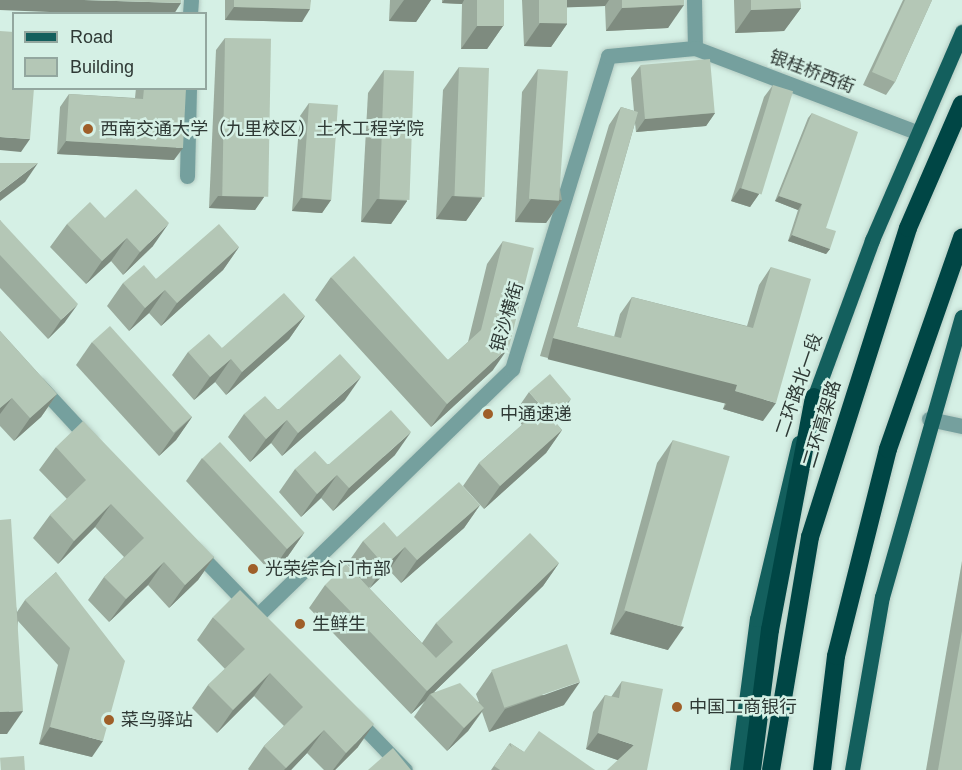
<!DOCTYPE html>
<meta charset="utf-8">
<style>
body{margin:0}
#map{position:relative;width:962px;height:770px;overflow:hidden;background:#d5f0e5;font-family:Helvetica,"Noto Sans SC",sans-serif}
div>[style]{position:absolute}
.roads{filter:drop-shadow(0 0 2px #b4cbc2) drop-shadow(0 0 2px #b4cbc2)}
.minor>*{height:15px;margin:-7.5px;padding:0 7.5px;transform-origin:7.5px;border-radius:7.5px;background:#75a09e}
.major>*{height:15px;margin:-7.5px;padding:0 7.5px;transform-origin:7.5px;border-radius:7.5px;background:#135f5d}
.highway>*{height:18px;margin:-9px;padding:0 9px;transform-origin:9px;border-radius:9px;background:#004645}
.wall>*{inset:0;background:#9bab9d}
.shaded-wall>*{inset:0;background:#7e8b7f;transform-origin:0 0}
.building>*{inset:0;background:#b4c7b6;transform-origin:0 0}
.dots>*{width:16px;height:16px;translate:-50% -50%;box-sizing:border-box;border:3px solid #d5f0e5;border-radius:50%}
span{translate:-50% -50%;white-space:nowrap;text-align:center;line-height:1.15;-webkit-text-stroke:5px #d5f0e5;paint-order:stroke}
.street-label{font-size:18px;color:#2f3935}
.poi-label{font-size:18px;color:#2f3935}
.left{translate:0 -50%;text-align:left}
.legend{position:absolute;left:12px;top:12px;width:195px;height:78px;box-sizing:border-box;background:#d5f0e5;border:2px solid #93a79f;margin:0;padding:8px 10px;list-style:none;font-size:18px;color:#2f3935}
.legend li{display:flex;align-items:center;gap:12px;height:30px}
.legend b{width:30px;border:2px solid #93a79f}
</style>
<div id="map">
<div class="roads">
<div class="minor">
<div style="left:694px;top:0;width:48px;rotate:88.8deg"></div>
<div style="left:190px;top:14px;width:14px;rotate:-86deg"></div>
<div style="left:187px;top:176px;width:88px;rotate:-88.7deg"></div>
<div style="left:39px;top:385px;width:75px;rotate:47.2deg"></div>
<div style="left:929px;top:419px;width:34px;rotate:12deg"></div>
<div style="left:196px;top:551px;width:78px;rotate:46deg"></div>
<div style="left:258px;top:615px;width:354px;rotate:-44.1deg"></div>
<div style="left:512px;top:369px;width:327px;rotate:-72.9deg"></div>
<div style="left:608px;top:56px;width:87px;rotate:-5.3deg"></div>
<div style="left:695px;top:48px;width:236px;rotate:20.8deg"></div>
<div style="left:355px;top:718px;width:72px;rotate:46.1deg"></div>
</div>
<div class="major">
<div style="left:811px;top:406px;width:177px;rotate:-69.8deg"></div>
<div style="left:872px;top:240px;width:227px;rotate:-66.6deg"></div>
<div style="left:737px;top:770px;width:152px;rotate:-82.5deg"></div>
<div style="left:757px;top:619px;width:181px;rotate:-76.6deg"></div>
<div style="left:852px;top:770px;width:176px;rotate:-80.2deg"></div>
<div style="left:882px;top:597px;width:291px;rotate:-74.1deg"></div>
</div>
<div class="highway">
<div style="left:752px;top:770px;width:141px;rotate:-82.7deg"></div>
<div style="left:770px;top:630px;width:237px;rotate:-79.3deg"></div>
<div style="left:771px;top:770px;width:236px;rotate:-80.5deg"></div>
<div style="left:810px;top:537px;width:324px;rotate:-72.4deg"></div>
<div style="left:908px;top:228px;width:135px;rotate:-66.5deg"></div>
<div style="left:822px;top:770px;width:115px;rotate:-83deg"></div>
<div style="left:836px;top:656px;width:213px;rotate:-75.9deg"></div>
<div style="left:888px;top:449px;width:224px;rotate:-70.7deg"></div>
</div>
</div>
<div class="wall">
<div style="clip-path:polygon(225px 0,311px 0,302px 22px,225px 20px)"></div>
<div style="clip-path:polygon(390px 0,431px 0,416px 22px,389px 21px)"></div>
<div style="clip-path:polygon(442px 0,504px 0,503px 26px,487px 49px,461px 49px,462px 4px,442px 3px)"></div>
<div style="clip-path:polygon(522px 0,684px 0,668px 28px,606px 31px,605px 6px,567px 7px,567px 24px,551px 47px,524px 46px)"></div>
<div style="clip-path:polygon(734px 0,800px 0,801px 8px,784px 31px,735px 33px)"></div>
<div style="clip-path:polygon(903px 0,932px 0,895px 82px,886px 95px,863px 85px)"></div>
<div style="clip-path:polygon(225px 38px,264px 197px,255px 210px,209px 208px,216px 50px)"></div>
<div style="clip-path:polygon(640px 66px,715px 113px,706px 126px,636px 132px,635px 123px,577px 327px,614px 337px,620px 314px,632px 297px,747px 326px,759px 285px,771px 267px,763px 421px,723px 409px,725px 403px,540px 356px,609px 125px,621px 107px,634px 111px,631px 78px)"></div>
<div style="clip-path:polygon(459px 67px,482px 198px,466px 221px,436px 219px,443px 90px)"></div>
<div style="clip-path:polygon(538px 69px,562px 200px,546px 223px,515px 222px,522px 92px)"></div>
<div style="clip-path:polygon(384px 70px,407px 201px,391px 224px,361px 222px,368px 93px)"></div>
<div style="clip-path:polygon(773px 85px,759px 194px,750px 207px,731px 201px,764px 97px)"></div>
<div style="clip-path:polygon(136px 88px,186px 88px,174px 160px,57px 154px,60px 107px,69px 94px,135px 98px)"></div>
<div style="clip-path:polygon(309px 103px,331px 200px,322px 213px,292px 211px,300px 116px)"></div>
<div style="clip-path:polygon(812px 113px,826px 228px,830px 249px,826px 254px,788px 241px,798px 210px,775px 201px,808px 118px)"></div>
<div style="clip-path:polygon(105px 218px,153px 246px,123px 275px,111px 261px,86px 284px,50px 247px,67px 224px)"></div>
<div style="clip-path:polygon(0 220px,65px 322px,48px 339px,0 288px)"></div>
<div style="clip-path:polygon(503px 241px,493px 370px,431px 427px,315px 300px,331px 277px,448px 360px,468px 342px,487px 264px)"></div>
<div style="clip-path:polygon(239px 247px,223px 270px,161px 326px,149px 313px,129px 331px,107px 306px,123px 283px,156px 279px)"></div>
<div style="clip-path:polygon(305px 316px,289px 339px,226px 395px,215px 382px,194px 400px,172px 375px,188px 352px,222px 348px)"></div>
<div style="clip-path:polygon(0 331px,57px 394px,41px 417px,14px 441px,0 426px)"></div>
<div style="clip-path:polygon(92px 342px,192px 417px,176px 440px,159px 456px,76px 365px)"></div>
<div style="clip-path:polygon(529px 392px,562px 430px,546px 453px,484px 509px,463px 486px,479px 463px,522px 425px,513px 415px)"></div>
<div style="clip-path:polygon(345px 400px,282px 456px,271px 443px,250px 462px,228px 437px,244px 414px)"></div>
<div style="clip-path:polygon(673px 440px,668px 650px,610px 634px,657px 463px)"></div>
<div style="clip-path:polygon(56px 447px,214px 557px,198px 580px,169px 608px,148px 585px,109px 622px,88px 600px,104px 577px,124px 557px,95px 527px,58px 564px,33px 538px,50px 515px,67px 499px,39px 470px)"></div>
<div style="clip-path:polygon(395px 455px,333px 511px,321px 498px,301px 517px,279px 492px,295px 469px)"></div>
<div style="clip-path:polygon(202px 458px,304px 533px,288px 556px,271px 572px,186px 481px)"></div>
<div style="clip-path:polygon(480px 505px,464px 528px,401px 583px,389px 570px,369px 588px,422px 643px,436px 623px,559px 563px,543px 586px,434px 692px,479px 702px,476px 694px,492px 671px,564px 705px,489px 732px,482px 712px,468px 731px,447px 751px,414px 717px,425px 701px,411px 714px,309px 608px,325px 585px,368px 588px,347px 564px,363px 541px,397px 537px)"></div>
<div style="clip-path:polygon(0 520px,17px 612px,25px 600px,56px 572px,92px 757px,39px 744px,58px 665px,18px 621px,7px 734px,0 734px)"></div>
<div style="clip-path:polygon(962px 561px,962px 770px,926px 770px)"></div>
<div style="clip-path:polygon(213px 617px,358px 747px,335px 770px,324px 770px,307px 753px,291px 770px,249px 770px,248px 769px,264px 746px,284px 726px,254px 696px,217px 733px,192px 708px,208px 685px,225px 669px,197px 640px)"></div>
<div style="clip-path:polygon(622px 681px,618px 760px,586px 749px,593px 712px,605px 695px,611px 697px)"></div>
<div style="clip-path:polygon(510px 743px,524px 752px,595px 770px,491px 770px)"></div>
</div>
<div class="shaded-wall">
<div style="clip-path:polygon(0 0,84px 0,181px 3px,174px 14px,99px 14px,0 10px)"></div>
<div style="clip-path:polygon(404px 0,431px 0,416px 22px,389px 21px)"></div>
<div style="clip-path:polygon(444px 0,464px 0,462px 4px,442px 3px)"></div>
<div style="clip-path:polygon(557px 0,609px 0,605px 6px,551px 8px)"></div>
<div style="clip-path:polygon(684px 5px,668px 28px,606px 31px,622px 8px)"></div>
<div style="clip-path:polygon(234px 7px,310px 9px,302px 22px,225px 20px)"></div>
<div style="clip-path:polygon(801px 8px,784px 31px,735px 33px,751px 10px)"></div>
<div style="clip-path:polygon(540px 23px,567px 24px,551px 47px,524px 46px)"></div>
<div style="clip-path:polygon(477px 26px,503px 26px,487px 49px,461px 49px)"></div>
<div style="clip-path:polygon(715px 113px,706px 126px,636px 132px,645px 119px)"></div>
<div style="clip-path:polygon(0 137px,30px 139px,21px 152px,0 150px)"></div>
<div style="clip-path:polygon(66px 141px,183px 148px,174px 160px,57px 154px)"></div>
<div style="clip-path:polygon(38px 163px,25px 182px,0 201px,0 192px)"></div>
<div style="clip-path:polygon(740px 188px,759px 194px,750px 207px,731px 201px)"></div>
<div style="clip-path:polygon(218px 196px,264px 197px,255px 210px,209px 208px)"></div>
<div style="clip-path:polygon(452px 196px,482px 198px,466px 221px,436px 219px)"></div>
<div style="clip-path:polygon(779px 196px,802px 204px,798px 210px,775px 201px)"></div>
<div style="clip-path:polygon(301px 198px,331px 200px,322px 213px,292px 211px)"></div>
<div style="clip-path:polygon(377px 199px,407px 201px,391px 224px,361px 222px)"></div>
<div style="clip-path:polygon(531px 199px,562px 200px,546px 223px,515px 222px)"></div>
<div style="clip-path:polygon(169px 223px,153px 246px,123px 275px,140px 252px)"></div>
<div style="clip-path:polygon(792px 235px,830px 249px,826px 254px,788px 241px)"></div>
<div style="clip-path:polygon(127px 238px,111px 261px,86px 284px,102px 261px)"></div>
<div style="clip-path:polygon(239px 247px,223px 270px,161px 326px,177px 303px)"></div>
<div style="clip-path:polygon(165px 290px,149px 313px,129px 331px,145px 308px)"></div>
<div style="clip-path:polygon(78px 304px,65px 322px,48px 339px,61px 320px)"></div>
<div style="clip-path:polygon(305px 316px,289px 339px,226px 395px,242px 372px)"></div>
<div style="left:553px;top:338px;width:190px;height:22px;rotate:14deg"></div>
<div style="clip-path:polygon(509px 347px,493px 370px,431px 427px,447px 404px)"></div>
<div style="clip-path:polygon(231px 359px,215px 382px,194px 400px,210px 377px)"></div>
<div style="clip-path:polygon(361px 377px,345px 400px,282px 456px,298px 433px)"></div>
<div style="clip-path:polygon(735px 391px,776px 403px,763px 421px,723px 409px)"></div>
<div style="clip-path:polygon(57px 394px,41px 417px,14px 441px,30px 418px)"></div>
<div style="clip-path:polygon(12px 398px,0 414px,0 408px)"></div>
<div style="clip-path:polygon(571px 399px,555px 422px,551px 417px)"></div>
<div style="clip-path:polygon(192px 417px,176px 440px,159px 456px,175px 433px)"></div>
<div style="clip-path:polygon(287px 420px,271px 443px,250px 462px,266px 439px)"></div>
<div style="clip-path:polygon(562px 430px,546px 453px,484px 509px,500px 486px)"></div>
<div style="clip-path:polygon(411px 432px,395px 455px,333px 511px,349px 488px)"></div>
<div style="clip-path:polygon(337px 475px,321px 498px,301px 517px,317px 494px)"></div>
<div style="clip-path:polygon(111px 504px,95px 527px,58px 564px,74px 541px)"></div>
<div style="clip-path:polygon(480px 505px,464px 528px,401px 583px,417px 560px)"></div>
<div style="clip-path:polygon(304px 533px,288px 556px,271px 572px,287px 549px)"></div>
<div style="clip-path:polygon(405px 547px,389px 570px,369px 589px,385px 566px)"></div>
<div style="clip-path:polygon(214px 557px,198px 580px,169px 608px,185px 585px)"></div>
<div style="clip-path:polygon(164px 562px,148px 585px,109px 622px,126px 599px)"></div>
<div style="clip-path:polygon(559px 563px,543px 586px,431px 695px,430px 694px,425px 701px,411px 714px,427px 691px)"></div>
<div style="clip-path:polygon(626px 611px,684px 627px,668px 650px,610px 634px)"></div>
<div style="clip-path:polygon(270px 673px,254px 696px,217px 733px,233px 710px)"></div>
<div style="clip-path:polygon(580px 682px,564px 705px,489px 732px,505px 709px)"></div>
<div style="clip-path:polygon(484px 708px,468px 731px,447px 751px,464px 728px)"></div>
<div style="clip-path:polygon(23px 711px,7px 734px,0 734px,0 712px)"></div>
<div style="clip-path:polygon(374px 724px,358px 747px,335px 770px,333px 770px,346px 753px)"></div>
<div style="clip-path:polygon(50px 727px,103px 741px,92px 757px,39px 744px)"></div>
<div style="clip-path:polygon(324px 730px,307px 753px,291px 770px,284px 770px)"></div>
<div style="clip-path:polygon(598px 733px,634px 745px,623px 762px,586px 749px)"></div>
</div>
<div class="building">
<div style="clip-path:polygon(84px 0,181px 0,181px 3px)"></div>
<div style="clip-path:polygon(234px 0,311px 0,310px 9px,234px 7px)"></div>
<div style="left:477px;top:0;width:27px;height:26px"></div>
<div style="left:539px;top:0;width:28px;height:23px"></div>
<div style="clip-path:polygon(622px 0,684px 0,684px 5px,622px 8px)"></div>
<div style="clip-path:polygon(751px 0,800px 0,801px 8px,751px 10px)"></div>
<div style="clip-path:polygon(905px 0,932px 0,895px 82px,872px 72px)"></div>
<div style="clip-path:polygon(0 31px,14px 32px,14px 88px,34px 88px,30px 139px,0 137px)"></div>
<div style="left:225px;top:38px;width:46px;height:158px;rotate:1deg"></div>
<div style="left:710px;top:59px;width:54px;height:70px;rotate:85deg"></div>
<div style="left:459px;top:67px;width:30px;height:129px;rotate:2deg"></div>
<div style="left:538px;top:69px;width:30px;height:130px;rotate:4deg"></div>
<div style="left:384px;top:70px;width:30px;height:129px;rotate:2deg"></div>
<div style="left:773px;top:85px;width:21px;height:108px;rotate:17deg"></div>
<div style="clip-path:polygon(144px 88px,186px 88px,183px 148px,66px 141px,69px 94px,143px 99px)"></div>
<div style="left:309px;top:103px;width:29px;height:95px;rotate:4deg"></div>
<div style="clip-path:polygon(621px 107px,638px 112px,577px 327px,621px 338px,632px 297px,753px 328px,771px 267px,811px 279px,776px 403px,735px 391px,737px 385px,553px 338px)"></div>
<div style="clip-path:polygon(812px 113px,858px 132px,826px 228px,836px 231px,830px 249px,792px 235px,802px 204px,779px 196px)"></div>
<div style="clip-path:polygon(0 163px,38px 163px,0 192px)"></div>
<div style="clip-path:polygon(136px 189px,169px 223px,140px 252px,127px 238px,102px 261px,67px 224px,90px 202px,105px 218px)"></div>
<div style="clip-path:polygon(0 220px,78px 304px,61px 320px,0 255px)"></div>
<div style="clip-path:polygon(219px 224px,239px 247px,177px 303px,165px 290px,145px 308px,123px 283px,144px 265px,156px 279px)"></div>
<div style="clip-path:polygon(503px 241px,534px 248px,509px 347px,447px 404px,331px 277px,354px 256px,448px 360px,481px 330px)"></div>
<div style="clip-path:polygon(284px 293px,305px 316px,242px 372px,231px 359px,210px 377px,188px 352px,209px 334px,222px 348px)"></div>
<div style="left:110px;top:326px;width:122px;height:24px;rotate:48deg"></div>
<div style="clip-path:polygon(0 331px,57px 394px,30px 418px,12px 398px,0 408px)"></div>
<div style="clip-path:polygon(340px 354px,361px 377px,298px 433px,287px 420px,266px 439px,244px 414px,265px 396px,278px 410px)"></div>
<div style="clip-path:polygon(550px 374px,571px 399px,551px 417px,562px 430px,500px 486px,479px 463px,542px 407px,529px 392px)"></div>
<div style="clip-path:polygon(391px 410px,411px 432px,349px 488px,337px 475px,317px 494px,295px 469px,315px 451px,328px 465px)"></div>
<div style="clip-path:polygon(83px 421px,214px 557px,185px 585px,164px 562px,126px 599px,104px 577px,144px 538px,111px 504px,74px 541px,50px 515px,86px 480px,56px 447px)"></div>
<div style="left:673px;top:440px;width:59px;height:177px;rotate:16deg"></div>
<div style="left:220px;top:442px;width:124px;height:24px;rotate:47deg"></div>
<div style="clip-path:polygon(459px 482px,480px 505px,417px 560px,405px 547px,385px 566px,363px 541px,384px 522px,397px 537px)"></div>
<div style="clip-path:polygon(11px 519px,23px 711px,0 712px,0 520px)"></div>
<div style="clip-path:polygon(530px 533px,559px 563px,427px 691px,325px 585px,346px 564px,436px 658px,453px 642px,436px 623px)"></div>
<div style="clip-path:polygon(56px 572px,125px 661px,103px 741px,50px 727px,70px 648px,25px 600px)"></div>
<div style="clip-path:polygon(240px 590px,374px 724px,346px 753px,324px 730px,286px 768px,264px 746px,303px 707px,270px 673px,233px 710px,208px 685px,245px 649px,213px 617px)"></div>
<div style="clip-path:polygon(962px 631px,962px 770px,938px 770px)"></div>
<div style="left:567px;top:644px;width:40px;height:80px;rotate:71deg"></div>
<div style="clip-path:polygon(622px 681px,663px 689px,647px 770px,607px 770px,634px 745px,598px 733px,605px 695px,619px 698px)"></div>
<div style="clip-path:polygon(460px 683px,484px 708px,464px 728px,430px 694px)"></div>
<div style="clip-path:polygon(539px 731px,595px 770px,500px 770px,494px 766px,509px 744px,512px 748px,510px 743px,524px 752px)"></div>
<div style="clip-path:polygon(393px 748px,411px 770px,368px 770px)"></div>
<div style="left:24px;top:756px;width:14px;height:24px;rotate:86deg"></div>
</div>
<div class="dots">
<div style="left:88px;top:129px;background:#9f5f29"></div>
<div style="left:488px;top:414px;background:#9f5f29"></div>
<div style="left:253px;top:569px;background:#9f5f29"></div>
<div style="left:300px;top:624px;background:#9f5f29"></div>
<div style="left:677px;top:707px;background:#9f5f29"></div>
<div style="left:109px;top:720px;background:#9f5f29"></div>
</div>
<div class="street-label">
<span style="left:812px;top:72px;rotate:21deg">银桂桥西街</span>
<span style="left:507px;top:317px;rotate:-73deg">银沙横街</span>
<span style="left:799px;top:385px;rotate:-71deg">二环路北一段</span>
<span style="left:822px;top:424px;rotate:-73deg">二环高架路</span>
</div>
<div class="poi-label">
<span class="left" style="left:100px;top:129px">西南交通大学（九里校区）土木工程学院</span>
<span class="left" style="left:500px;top:414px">中通速递</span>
<span class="left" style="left:265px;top:569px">光荣综合门市部</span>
<span class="left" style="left:312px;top:624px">生鲜生</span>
<span class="left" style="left:689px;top:707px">中国工商银行</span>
<span class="left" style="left:121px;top:720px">菜鸟驿站</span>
</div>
<ul class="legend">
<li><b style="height:8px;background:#135f5d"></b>Road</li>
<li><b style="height:16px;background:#b4c7b6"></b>Building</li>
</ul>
</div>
